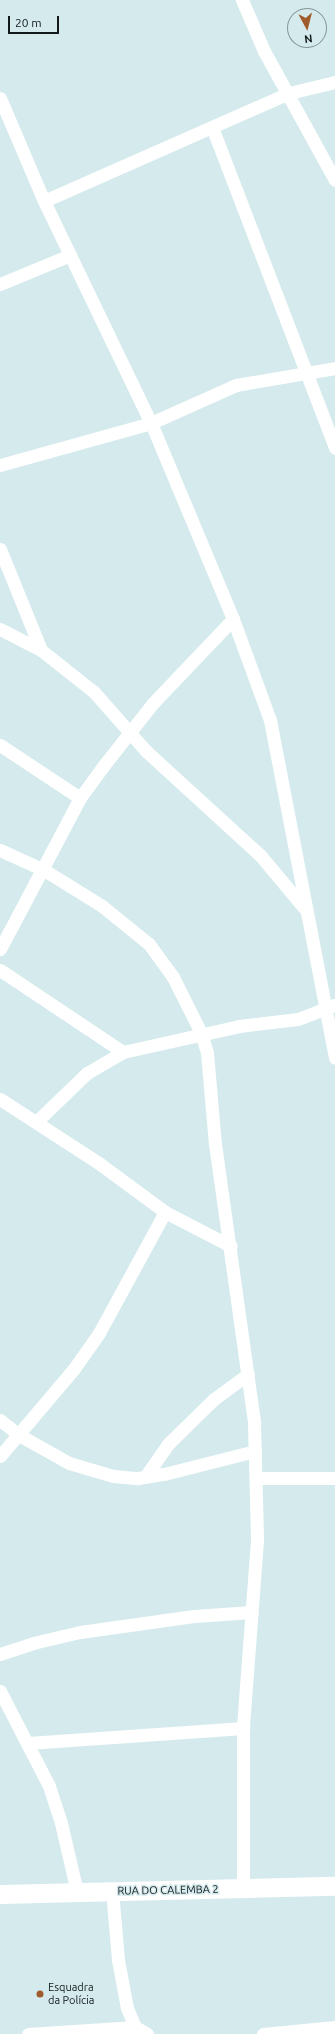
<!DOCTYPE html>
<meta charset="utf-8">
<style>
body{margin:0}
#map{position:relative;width:335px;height:2034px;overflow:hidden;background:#d4eaed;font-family:Ubuntu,sans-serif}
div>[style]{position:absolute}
.street>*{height:13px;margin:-6.5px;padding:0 6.5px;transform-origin:6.5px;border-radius:6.5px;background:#fff}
.secondary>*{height:19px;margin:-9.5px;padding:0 9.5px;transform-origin:9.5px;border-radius:9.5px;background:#fff}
.dots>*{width:11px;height:11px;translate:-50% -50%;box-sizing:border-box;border:2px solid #d4eaed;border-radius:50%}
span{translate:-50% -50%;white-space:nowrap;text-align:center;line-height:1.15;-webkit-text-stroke:3px #d4eaed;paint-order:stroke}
.street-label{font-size:11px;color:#12191b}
.poi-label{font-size:11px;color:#12191b}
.left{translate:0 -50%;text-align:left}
.north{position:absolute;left:287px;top:8px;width:40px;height:40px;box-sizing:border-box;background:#d4eaed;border:1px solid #869699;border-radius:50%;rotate:173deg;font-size:11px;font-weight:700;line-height:16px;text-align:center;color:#12191b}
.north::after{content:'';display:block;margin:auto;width:14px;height:18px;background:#9f5b2c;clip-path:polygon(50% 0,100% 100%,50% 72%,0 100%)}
.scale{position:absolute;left:8px;top:16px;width:51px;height:18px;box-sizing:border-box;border:2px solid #12191b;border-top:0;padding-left:5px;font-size:12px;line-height:14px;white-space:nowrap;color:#12191b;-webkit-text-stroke:3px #d4eaed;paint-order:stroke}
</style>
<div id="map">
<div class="street">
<div style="left:242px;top:0;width:56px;rotate:66.7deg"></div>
<div style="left:264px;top:51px;width:147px;rotate:61.2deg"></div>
<div style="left:0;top:98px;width:112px;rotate:66.9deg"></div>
<div style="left:44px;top:201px;width:246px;rotate:64.3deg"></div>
<div style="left:151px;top:423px;width:212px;rotate:67.3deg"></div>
<div style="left:233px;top:619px;width:108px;rotate:69.9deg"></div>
<div style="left:270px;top:720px;width:344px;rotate:79.1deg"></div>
<div style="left:212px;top:127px;width:344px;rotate:69deg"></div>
<div style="left:44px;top:201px;width:268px;rotate:-23.8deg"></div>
<div style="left:289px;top:93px;width:47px;rotate:-13.4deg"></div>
<div style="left:0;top:284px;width:76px;rotate:-22.5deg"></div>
<div style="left:0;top:465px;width:157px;rotate:-15.5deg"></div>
<div style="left:151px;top:423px;width:93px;rotate:-24.1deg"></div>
<div style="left:236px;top:385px;width:100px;rotate:-9.7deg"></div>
<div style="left:0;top:549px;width:109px;rotate:67.9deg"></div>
<div style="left:0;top:629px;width:46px;rotate:27.1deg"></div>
<div style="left:41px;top:650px;width:68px;rotate:38.4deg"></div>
<div style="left:94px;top:692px;width:79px;rotate:48.6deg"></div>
<div style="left:146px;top:751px;width:154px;rotate:42.4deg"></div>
<div style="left:260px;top:855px;width:72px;rotate:50.1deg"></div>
<div style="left:0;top:745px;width:96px;rotate:33.5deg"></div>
<div style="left:0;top:850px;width:48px;rotate:24.4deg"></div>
<div style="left:44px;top:870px;width:68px;rotate:31.8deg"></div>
<div style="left:102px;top:906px;width:60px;rotate:39deg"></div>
<div style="left:149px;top:944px;width:41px;rotate:54deg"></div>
<div style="left:173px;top:977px;width:63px;rotate:63.4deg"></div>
<div style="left:201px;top:1033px;width:21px;rotate:73deg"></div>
<div style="left:207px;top:1053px;width:91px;rotate:85deg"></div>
<div style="left:215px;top:1144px;width:282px;rotate:82deg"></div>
<div style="left:254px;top:1423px;width:117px;rotate:88.5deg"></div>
<div style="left:257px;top:1540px;width:189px;rotate:94.3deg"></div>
<div style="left:243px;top:1728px;width:160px;rotate:90deg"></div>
<div style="left:0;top:949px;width:171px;rotate:-62.1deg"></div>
<div style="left:80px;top:798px;width:41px;rotate:-54deg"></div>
<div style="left:104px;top:765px;width:79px;rotate:-51.7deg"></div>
<div style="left:153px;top:703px;width:116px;rotate:-46.4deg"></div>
<div style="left:0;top:970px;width:148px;rotate:33.7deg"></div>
<div style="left:0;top:1099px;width:119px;rotate:33deg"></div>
<div style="left:100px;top:1164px;width:81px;rotate:36.4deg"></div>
<div style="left:165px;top:1212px;width:74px;rotate:27.3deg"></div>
<div style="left:36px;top:1122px;width:71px;rotate:-43.9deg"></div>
<div style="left:87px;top:1073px;width:42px;rotate:-30.3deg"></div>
<div style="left:123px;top:1052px;width:119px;rotate:-12.6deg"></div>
<div style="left:239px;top:1026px;width:59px;rotate:-6.8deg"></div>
<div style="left:298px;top:1019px;width:40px;rotate:-21deg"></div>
<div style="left:0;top:1420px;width:24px;rotate:38deg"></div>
<div style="left:19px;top:1435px;width:57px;rotate:29.2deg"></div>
<div style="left:69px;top:1463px;width:46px;rotate:16.5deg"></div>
<div style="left:113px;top:1476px;width:25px;rotate:5deg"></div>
<div style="left:138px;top:1478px;width:26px;rotate:-9deg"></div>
<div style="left:164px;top:1474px;width:94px;rotate:-14.2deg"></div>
<div style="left:0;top:1456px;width:113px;rotate:-49.7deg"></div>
<div style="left:73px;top:1370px;width:45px;rotate:-54.9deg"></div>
<div style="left:99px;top:1333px;width:138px;rotate:-61.4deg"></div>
<div style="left:145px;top:1477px;width:40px;rotate:-55.1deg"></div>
<div style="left:168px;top:1444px;width:64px;rotate:-44.4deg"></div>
<div style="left:214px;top:1399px;width:42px;rotate:-36.3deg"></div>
<div style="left:256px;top:1478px;width:79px"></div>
<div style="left:0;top:1654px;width:35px;rotate:-18deg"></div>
<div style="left:33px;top:1643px;width:48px;rotate:-13.2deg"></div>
<div style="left:80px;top:1632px;width:115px;rotate:-8deg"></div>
<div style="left:194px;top:1616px;width:58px;rotate:-3.9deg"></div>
<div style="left:0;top:1691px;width:107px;rotate:62.7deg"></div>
<div style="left:49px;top:1786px;width:39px;rotate:72deg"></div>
<div style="left:61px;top:1823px;width:71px;rotate:76.9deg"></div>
<div style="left:28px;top:1743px;width:216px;rotate:-4deg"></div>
<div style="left:112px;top:1891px;width:69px;rotate:85deg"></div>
<div style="left:118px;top:1960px;width:49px;rotate:79.4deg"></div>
<div style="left:127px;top:2008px;width:21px;rotate:67deg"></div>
<div style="left:135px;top:2027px;width:14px;rotate:30deg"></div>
<div style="left:28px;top:2034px;width:107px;rotate:-3.7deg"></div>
<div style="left:263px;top:2034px;width:72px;rotate:-5.6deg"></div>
</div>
<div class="secondary">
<div style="left:0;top:1894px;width:335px;rotate:-1.4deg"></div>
</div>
<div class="dots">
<div style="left:40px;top:1994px;background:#9f5b2c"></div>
</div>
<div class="street-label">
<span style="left:168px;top:1890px;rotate:-1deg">RUA DO CALEMBA 2</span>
</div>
<div class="poi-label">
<span class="left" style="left:48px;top:1994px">Esquadra<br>da Polícia</span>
</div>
<div class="north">N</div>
<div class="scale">20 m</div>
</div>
